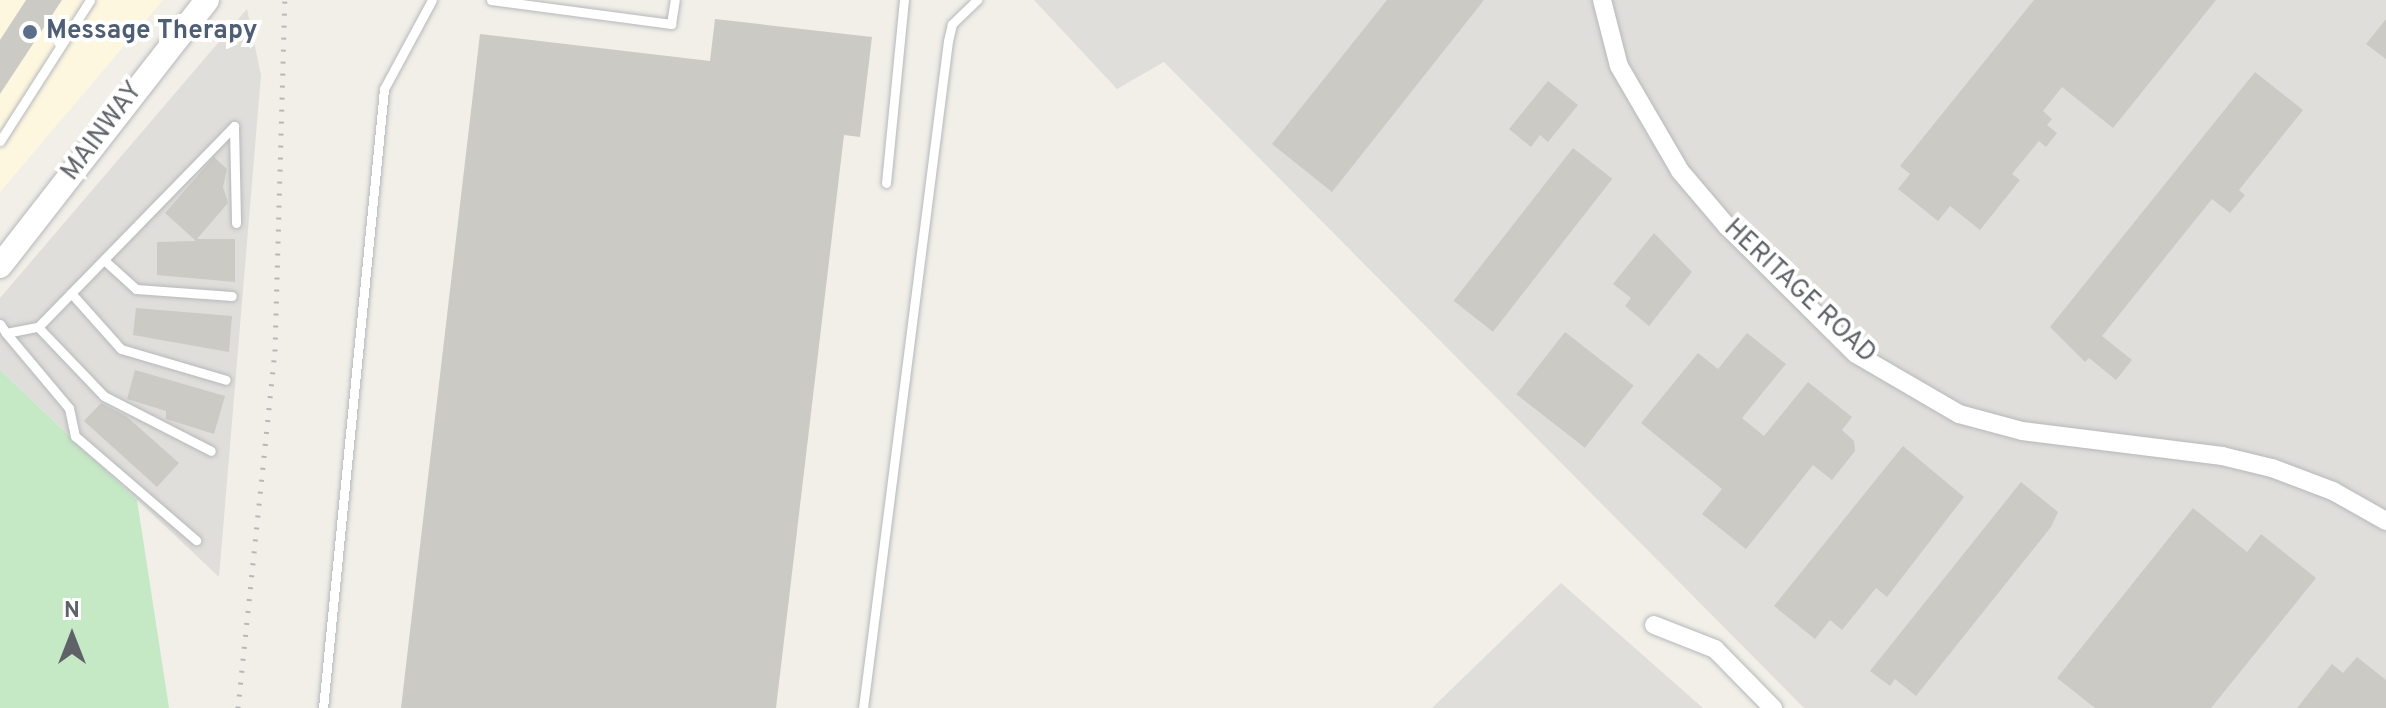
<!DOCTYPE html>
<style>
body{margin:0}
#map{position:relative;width:2386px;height:708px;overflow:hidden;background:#f1efe8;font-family:Overpass,sans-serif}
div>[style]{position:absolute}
.commercial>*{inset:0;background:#fef7e0}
.industrial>*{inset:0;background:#e0deda}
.green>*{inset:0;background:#c5e8c5}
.building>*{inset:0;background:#cccac5;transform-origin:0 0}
.roads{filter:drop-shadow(0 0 2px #b5b8bc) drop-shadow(0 0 2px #b5b8bc)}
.lane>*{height:9px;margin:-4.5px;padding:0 4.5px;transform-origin:4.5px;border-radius:4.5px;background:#fff}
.street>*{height:18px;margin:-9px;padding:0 9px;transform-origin:9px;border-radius:9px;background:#fff}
.secondary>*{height:24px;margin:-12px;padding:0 12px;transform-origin:12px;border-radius:12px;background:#fff}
.rail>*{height:5px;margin-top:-2.5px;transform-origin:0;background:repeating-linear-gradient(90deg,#b6b7b8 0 2px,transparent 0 12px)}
.dots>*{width:22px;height:22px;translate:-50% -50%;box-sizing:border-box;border:4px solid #fff;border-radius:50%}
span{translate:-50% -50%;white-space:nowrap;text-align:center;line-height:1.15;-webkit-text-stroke:8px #fff;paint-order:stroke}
.service-label{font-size:26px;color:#4e5e75;font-weight:700}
.left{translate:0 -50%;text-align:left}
.street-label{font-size:26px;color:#5f6368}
.north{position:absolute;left:32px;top:596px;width:80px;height:80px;-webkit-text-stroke:6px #fff;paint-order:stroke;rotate:0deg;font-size:22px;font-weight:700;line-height:32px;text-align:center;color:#5f6368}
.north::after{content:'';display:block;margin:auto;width:28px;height:36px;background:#5f6368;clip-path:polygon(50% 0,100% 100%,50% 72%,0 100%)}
</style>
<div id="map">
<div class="commercial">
<div style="clip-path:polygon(0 0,163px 0,0 192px)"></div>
</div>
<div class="industrial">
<div style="clip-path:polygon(1034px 0,2386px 0,2386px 708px,1804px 708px,1164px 62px,1117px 89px)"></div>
<div style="clip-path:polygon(247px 9px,261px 75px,219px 577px,0 370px,0 298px)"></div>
<div style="clip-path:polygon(1561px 583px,1703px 708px,1432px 708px)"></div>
</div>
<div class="green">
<div style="clip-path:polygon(0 370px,137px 500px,169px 708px,0 708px)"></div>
</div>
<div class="building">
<div style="clip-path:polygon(26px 0,62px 0,0 94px,0 40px)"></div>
<div style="clip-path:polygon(1387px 0,1484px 0,1332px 192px,1272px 144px)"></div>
<div style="clip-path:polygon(2034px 0,2216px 0,2113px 128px,2062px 87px,2043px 111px,2052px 119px,2047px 125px,2057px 133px,2046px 147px,2039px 141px,2012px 174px,2020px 180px,1980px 230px,1950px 206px,1938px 221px,1898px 189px,1910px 174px,1900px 166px)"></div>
<div style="clip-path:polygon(715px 19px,872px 37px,860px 137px,844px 135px,776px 708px,401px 708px,480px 34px,710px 61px)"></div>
<div style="clip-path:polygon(2386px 19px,2386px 59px,2366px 44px)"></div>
<div style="clip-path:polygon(2255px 72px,2303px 110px,2239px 190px,2245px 195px,2230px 213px,2212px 199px,2102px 336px,2132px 360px,2116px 380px,2089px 358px,2085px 362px,2050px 327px)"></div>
<div style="clip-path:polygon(1548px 81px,1578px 105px,1548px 142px,1540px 135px,1531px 147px,1509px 129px)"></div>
<div style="left:1573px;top:148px;width:50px;height:194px;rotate:38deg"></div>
<div style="clip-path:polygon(214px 157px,227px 169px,223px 187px,228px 203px,197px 239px,235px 239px,235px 282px,157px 275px,157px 242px,196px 241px,165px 213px)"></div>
<div style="clip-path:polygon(1654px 233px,1692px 272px,1649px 326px,1625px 306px,1631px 298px,1613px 284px)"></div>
<div style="clip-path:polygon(136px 308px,232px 316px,229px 352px,133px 335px)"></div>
<div style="left:1565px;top:332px;width:87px;height:79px;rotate:38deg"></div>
<div style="clip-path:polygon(1747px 333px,1786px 364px,1742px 418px,1764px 436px,1808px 382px,1852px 417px,1842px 430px,1854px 441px,1855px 451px,1832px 480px,1813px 465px,1746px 549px,1702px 514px,1722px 489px,1641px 423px,1698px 353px,1718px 369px)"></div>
<div style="clip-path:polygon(135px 370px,225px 396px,214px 434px,166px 419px,166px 411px,127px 399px)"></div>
<div style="clip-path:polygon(101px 403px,126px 416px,179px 463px,157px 487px,84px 421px)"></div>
<div style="clip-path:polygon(1903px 446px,1964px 497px,1887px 597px,1876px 588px,1842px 630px,1830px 620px,1815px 639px,1774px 606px)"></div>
<div style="clip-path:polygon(2021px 482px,2058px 512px,2051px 527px,1916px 696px,1895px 679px,1890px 686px,1870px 671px)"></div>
<div style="clip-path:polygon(2193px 508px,2247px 552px,2261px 534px,2316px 578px,2211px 708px,2095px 708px,2057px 678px)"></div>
<div style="clip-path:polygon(2357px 657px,2386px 680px,2386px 708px,2297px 708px,2332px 664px,2343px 673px)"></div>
</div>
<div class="roads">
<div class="lane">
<div style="left:491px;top:0;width:182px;rotate:7.6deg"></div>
<div style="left:671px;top:24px;width:24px;rotate:-81deg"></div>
<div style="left:0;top:141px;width:167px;rotate:-57.4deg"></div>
<div style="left:886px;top:183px;width:184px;rotate:-84.4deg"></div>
<div style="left:104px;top:260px;width:43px;rotate:42.2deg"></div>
<div style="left:136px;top:289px;width:96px;rotate:4.2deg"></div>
<div style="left:71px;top:293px;width:75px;rotate:48.2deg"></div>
<div style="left:121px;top:349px;width:109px;rotate:16.4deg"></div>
<div style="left:0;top:324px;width:11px;rotate:56deg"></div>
<div style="left:6px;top:333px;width:33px;rotate:-11deg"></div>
<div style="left:38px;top:327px;width:281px;rotate:-45.7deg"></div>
<div style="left:234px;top:126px;width:97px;rotate:88.8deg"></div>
<div style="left:38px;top:327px;width:95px;rotate:46.3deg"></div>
<div style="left:104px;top:396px;width:120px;rotate:27.2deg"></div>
<div style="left:6px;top:333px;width:98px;rotate:50deg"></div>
<div style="left:69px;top:408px;width:29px;rotate:78deg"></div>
<div style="left:75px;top:436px;width:160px;rotate:40.7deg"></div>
<div style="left:323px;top:708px;width:622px;rotate:-84.37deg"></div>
<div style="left:384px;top:89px;width:101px;rotate:-61.7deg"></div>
<div style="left:863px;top:708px;width:672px;rotate:-82.74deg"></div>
<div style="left:948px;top:41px;width:17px;rotate:-77deg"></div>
<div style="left:952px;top:24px;width:35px;rotate:-44deg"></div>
</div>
<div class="street">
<div style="left:1602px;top:0;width:68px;rotate:75.6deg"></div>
<div style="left:1619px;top:66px;width:121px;rotate:59.8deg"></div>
<div style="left:1680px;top:171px;width:71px;rotate:49.6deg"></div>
<div style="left:1726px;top:225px;width:183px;rotate:44.8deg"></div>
<div style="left:1856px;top:354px;width:119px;rotate:30.2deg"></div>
<div style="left:1959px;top:414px;width:65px;rotate:15.1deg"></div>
<div style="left:2022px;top:431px;width:202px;rotate:7.1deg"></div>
<div style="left:2222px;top:456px;width:51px;rotate:13.5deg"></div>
<div style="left:2272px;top:468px;width:65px;rotate:20.7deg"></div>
<div style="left:2333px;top:491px;width:61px;rotate:29.5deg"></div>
<div style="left:1654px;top:625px;width:66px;rotate:21.5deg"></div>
<div style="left:1715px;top:649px;width:83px;rotate:45.5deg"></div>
</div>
<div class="secondary">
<div style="left:0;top:266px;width:337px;rotate:-52.1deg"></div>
</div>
</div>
<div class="rail">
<div style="left:238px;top:708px;width:359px;rotate:-84.1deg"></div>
<div style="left:275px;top:351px;width:351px;rotate:-88.4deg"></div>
</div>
<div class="dots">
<div style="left:30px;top:32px;background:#5c6f8a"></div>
</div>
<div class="service-label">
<span class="left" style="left:46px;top:32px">Message Therapy</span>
</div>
<div class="street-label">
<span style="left:103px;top:132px;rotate:-53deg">MAINWAY</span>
<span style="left:1799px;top:292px;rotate:43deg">HERITAGE ROAD</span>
</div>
<div class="north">N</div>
</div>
